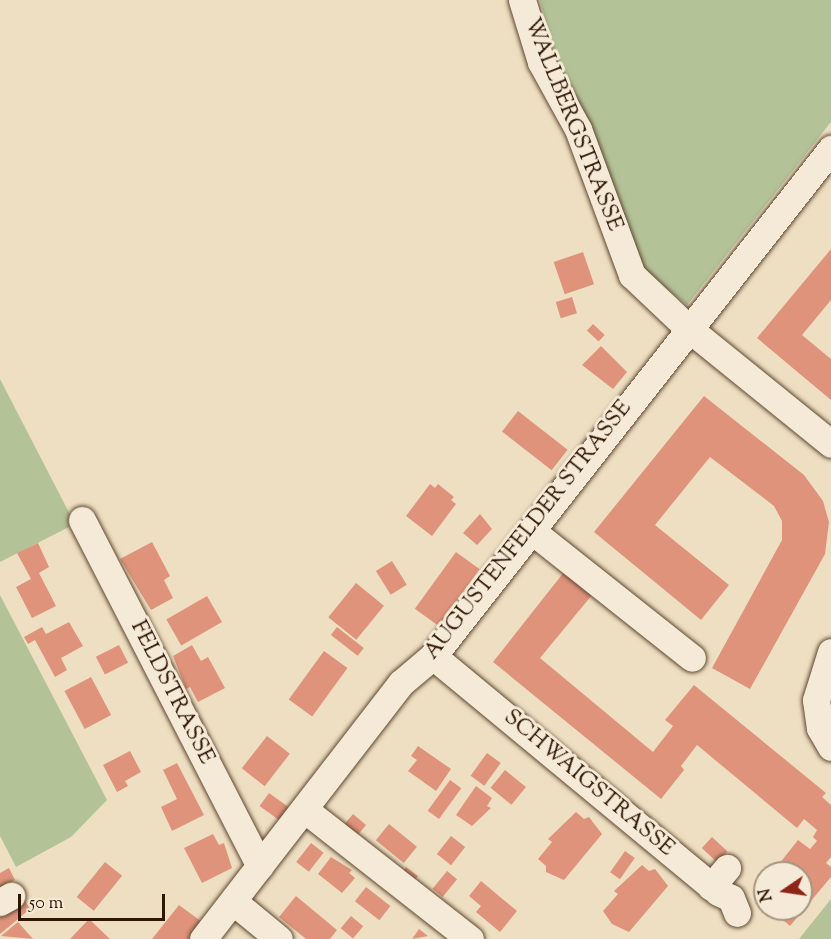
<!DOCTYPE html>
<style>
body{margin:0}
#map{position:relative;width:831px;height:939px;overflow:hidden;background:#efdfc2;font-family:"Sorts Mill Goudy",serif}
div>[style]{position:absolute}
.green>*{inset:0;background:#b4c397}
.building>*{inset:0;background:#e0937b;transform-origin:0 0}
.roads{filter:drop-shadow(0 0 2px #5e4831) drop-shadow(0 0 2px #5e4831)}
.minor>*{height:27px;margin:-13.5px;padding:0 13.5px;transform-origin:13.5px;border-radius:13.5px;background:#f5ead7}
span{translate:-50% -50%;white-space:nowrap;text-align:center;line-height:1.15;-webkit-text-stroke:6px #f5ead7;paint-order:stroke}
.street-label{font-size:22px;color:#2e1601}
.north{position:absolute;left:753px;top:861px;width:60px;height:60px;box-sizing:border-box;background:#f5ead7;border:2px solid #a59581;border-radius:50%;rotate:257deg;font-size:16px;font-weight:700;line-height:24px;text-align:center;color:#2e1601}
.north::after{content:'';display:block;margin:auto;width:21px;height:27px;background:#8f2418;clip-path:polygon(50% 0,100% 100%,50% 72%,0 100%)}
.scale{position:absolute;left:18px;top:894px;width:147px;height:27px;box-sizing:border-box;border:3px solid #2e1601;border-top:0;padding-left:8px;font-size:18px;line-height:21px;white-space:nowrap;color:#2e1601;-webkit-text-stroke:4px #f5ead7;paint-order:stroke}
</style>
<div id="map">
<div class="green">
<div style="clip-path:polygon(540px 0,831px 0,831px 122px,687px 305px,635px 262px,561px 75px)"></div>
<div style="clip-path:polygon(0 379px,75px 524px,0 562px)"></div>
<div style="clip-path:polygon(0 595px,107px 800px,71px 837px,16px 867px,0 836px)"></div>
<div style="clip-path:polygon(831px 899px,831px 939px,799px 939px)"></div>
</div>
<div class="building">
<div style="clip-path:polygon(831px 249px,831px 300px,802px 335px,831px 359px,831px 400px,757px 338px)"></div>
<div style="left:583px;top:252px;width:34px;height:31px;rotate:71deg"></div>
<div style="left:572px;top:297px;width:17px;height:17px;rotate:73deg"></div>
<div style="left:593px;top:324px;width:16px;height:9px;rotate:43deg"></div>
<div style="clip-path:polygon(601px 346px,627px 372px,613px 389px,582px 365px)"></div>
<div style="clip-path:polygon(704px 396px,804px 475px,823px 501px,829px 522px,825px 554px,750px 689px,712px 668px,782px 540px,782px 521px,774px 506px,710px 457px,655px 525px,729px 585px,701px 620px,594px 532px)"></div>
<div style="left:518px;top:411px;width:63px;height:26px;rotate:38deg"></div>
<div style="clip-path:polygon(430px 484px,435px 488px,438px 484px,454px 497px,451px 500px,456px 504px,432px 536px,406px 516px)"></div>
<div style="clip-path:polygon(480px 514px,492px 529px,477px 545px,463px 533px)"></div>
<div style="clip-path:polygon(152px 542px,170px 576px,164px 580px,173px 598px,151px 610px,120px 559px)"></div>
<div style="clip-path:polygon(38px 543px,49px 567px,39px 573px,56px 606px,32px 618px,16px 587px,31px 579px,17px 553px)"></div>
<div style="left:456px;top:552px;width:29px;height:70px;rotate:36deg"></div>
<div style="left:392px;top:561px;width:28px;height:19px;rotate:58deg"></div>
<div style="clip-path:polygon(564px 572px,592px 595px,540px 658px,546px 663px,653px 752px,673px 726px,665px 720px,694px 685px,826px 793px,822px 797px,831px 805px,831px 857px,826px 863px,831px 867px,831px 877px,790px 926px,770px 909px,801px 909px,801px 873px,772px 873px,798px 840px,810px 849px,817px 841px,813px 837px,817px 830px,804px 819px,797px 828px,697px 745px,681px 766px,684px 770px,661px 799px,493px 662px)"></div>
<div style="left:356px;top:583px;width:36px;height:44px;rotate:39deg"></div>
<div style="left:207px;top:596px;width:30px;height:47px;rotate:60deg"></div>
<div style="clip-path:polygon(69px 622px,83px 646px,61px 658px,67px 670px,55px 677px,35px 640px,28px 644px,24px 637px,42px 627px,46px 634px)"></div>
<div style="left:337px;top:627px;width:34px;height:10px;rotate:38deg"></div>
<div style="left:119px;top:645px;width:20px;height:26px;rotate:63deg"></div>
<div style="clip-path:polygon(192px 645px,201px 661px,208px 657px,225px 688px,198px 702px,190px 687px,186px 689px,173px 656px)"></div>
<div style="left:324px;top:651px;width:29px;height:60px;rotate:36deg"></div>
<div style="left:91px;top:677px;width:43px;height:30px;rotate:62deg"></div>
<div style="left:267px;top:736px;width:29px;height:41px;rotate:38deg"></div>
<div style="clip-path:polygon(418px 746px,451px 769px,436px 791px,408px 771px,417px 760px,411px 756px)"></div>
<div style="clip-path:polygon(130px 751px,141px 772px,125px 781px,128px 786px,117px 792px,103px 765px)"></div>
<div style="left:487px;top:753px;width:17px;height:28px;rotate:36deg"></div>
<div style="clip-path:polygon(177px 763px,204px 815px,172px 831px,161px 807px,177px 799px,163px 770px)"></div>
<div style="left:505px;top:770px;width:27px;height:23px;rotate:39deg"></div>
<div style="left:450px;top:780px;width:14px;height:38px;rotate:36deg"></div>
<div style="clip-path:polygon(476px 786px,492px 798px,487px 806px,491px 808px,472px 826px,456px 815px)"></div>
<div style="left:269px;top:793px;width:24px;height:16px;rotate:36deg"></div>
<div style="clip-path:polygon(576px 812px,584px 819px,589px 817px,602px 834px,564px 880px,546px 872px,546px 866px,538px 859px,552px 842px,548px 839px)"></div>
<div style="left:353px;top:814px;width:17px;height:16px;rotate:40deg"></div>
<div style="left:389px;top:824px;width:36px;height:21px;rotate:39deg"></div>
<div style="clip-path:polygon(213px 834px,219px 845px,224px 843px,232px 868px,202px 883px,184px 848px)"></div>
<div style="left:451px;top:836px;width:18px;height:23px;rotate:38deg"></div>
<div style="left:712px;top:837px;width:21px;height:15px;rotate:43deg"></div>
<div style="left:311px;top:843px;width:16px;height:24px;rotate:38deg"></div>
<div style="left:625px;top:851px;width:12px;height:26px;rotate:35deg"></div>
<div style="clip-path:polygon(331px 857px,352px 870px,349px 873px,355px 878px,342px 893px,318px 874px)"></div>
<div style="left:105px;top:862px;width:22px;height:45px;rotate:39deg"></div>
<div style="clip-path:polygon(642px 865px,649px 871px,655px 869px,668px 886px,629px 932px,612px 924px,603px 911px,618px 894px,614px 891px)"></div>
<div style="left:406px;top:867px;width:15px;height:9px;rotate:37deg"></div>
<div style="clip-path:polygon(9px 868px,15px 880px,0 888px,0 873px)"></div>
<div style="left:447px;top:871px;width:13px;height:23px;rotate:39deg"></div>
<div style="clip-path:polygon(481px 881px,517px 911px,500px 932px,476px 912px,481px 906px,469px 896px)"></div>
<div style="clip-path:polygon(765px 882px,765px 905px,754px 896px)"></div>
<div style="left:366px;top:887px;width:31px;height:18px;rotate:38deg"></div>
<div style="clip-path:polygon(296px 896px,337px 930px,330px 939px,306px 939px,279px 917px)"></div>
<div style="clip-path:polygon(23px 897px,30px 909px,0 934px,0 917px)"></div>
<div style="clip-path:polygon(179px 905px,202px 922px,189px 939px,152px 939px)"></div>
<div style="left:351px;top:916px;width:16px;height:16px;rotate:40deg"></div>
<div style="clip-path:polygon(89px 919px,110px 939px,70px 939px)"></div>
<div style="clip-path:polygon(18px 922px,33px 939px,1px 936px)"></div>
<div style="clip-path:polygon(419px 929px,428px 936px,412px 939px)"></div>
</div>
<div class="roads">
<div class="minor">
<div style="left:522px;top:0;width:65px;rotate:73deg"></div>
<div style="left:541px;top:62px;width:77px;rotate:61.1deg"></div>
<div style="left:578px;top:129px;width:156px;rotate:69.7deg"></div>
<div style="left:632px;top:275px;width:77px;rotate:43.4deg"></div>
<div style="left:688px;top:328px;width:184px;rotate:39deg"></div>
<div style="left:82px;top:520px;width:389px;rotate:62.8deg"></div>
<div style="left:532px;top:531px;width:204px;rotate:38.4deg"></div>
<div style="left:831px;top:652px;width:50px;rotate:107.4deg"></div>
<div style="left:816px;top:700px;width:28px;rotate:82deg"></div>
<div style="left:820px;top:728px;width:22px;rotate:60deg"></div>
<div style="left:433px;top:656px;width:370px;rotate:39.6deg"></div>
<div style="left:718px;top:892px;width:14px;rotate:25deg"></div>
<div style="left:731px;top:898px;width:16px;rotate:68deg"></div>
<div style="left:304px;top:809px;width:211px;rotate:38.1deg"></div>
<div style="left:711px;top:887px;width:25px;rotate:-50deg"></div>
<div style="left:0;top:902px;width:13px;rotate:-29deg"></div>
<div style="left:234px;top:902px;width:58px;rotate:39.4deg"></div>
<div style="left:203px;top:939px;width:324px;rotate:-52.3deg"></div>
<div style="left:401px;top:683px;width:42px;rotate:-40.2deg"></div>
<div style="left:433px;top:656px;width:645px;rotate:-51.87deg"></div>
</div>
</div>
<div class="street-label">
<span style="left:572px;top:125px;rotate:68deg">WALLBERGSTRASSE</span>
<span style="left:529px;top:531px;rotate:-52deg">AUGUSTENFELDER STRASSE</span>
<span style="left:171px;top:693px;rotate:63deg">FELDSTRASSE</span>
<span style="left:588px;top:784px;rotate:40deg">SCHWAIGSTRASSE</span>
</div>
<div class="north">N</div>
<div class="scale">50 m</div>
</div>
